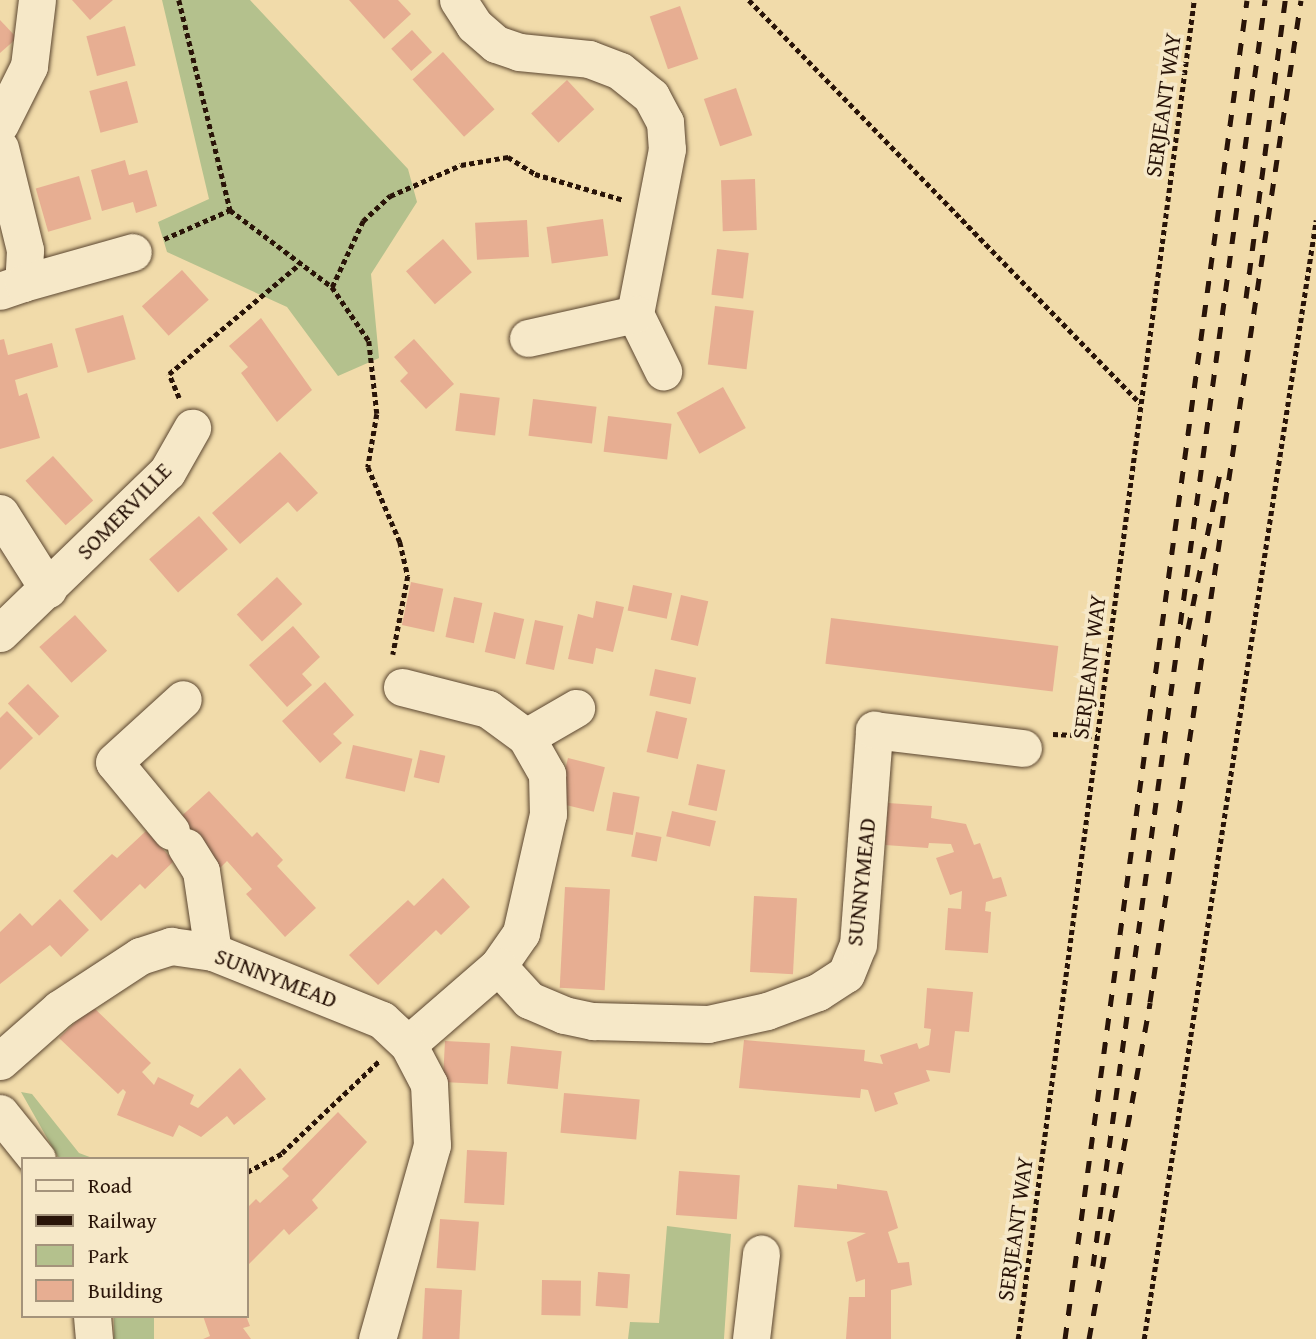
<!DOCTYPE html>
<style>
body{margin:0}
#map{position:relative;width:1316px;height:1339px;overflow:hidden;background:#f1dbaa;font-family:"Gentium Book Plus",serif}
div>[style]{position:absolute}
.green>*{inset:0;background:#b4c18d;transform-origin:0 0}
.building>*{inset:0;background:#e7ae92;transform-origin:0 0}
.path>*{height:4.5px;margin-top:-2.25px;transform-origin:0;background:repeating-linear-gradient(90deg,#291408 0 5px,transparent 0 8.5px)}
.roads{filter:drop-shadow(0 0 2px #5b4630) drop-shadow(0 0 2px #5b4630)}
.minor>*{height:37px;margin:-18.5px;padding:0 18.5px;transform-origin:18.5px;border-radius:18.5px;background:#f6e8c8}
.rail>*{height:5px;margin-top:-2.5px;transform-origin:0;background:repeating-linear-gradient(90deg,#291408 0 12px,transparent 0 24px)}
span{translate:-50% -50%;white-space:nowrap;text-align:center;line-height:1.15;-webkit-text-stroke:7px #f6e8c8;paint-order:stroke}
.street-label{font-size:23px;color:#291408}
.legend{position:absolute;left:21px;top:1157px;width:228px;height:161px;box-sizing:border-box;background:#f6e8c8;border:2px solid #a4937b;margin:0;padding:9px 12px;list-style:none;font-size:21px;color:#291408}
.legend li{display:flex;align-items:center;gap:14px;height:35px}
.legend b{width:35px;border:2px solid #a4937b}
</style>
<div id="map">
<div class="green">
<div style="clip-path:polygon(162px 0,250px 0,408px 169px,417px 202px,371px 274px,379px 358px,338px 376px,287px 307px,167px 252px,158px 222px,209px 199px)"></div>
<div style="clip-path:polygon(21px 1092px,32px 1094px,79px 1153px,95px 1159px,59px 1159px)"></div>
<div style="clip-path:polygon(667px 1226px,731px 1234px,724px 1339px,628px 1339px,630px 1322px,659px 1323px)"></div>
<div style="left:114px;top:1316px;width:40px;height:23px"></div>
</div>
<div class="building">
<div style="clip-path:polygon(72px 0,113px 0,90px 20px)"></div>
<div style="clip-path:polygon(349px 0,398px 0,411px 14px,384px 39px)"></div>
<div style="left:680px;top:6px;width:56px;height:32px;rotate:71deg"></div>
<div style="clip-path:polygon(0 20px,17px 38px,0 53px)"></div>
<div style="left:125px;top:26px;width:41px;height:40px;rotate:75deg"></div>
<div style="left:412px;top:30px;width:30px;height:28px;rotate:48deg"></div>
<div style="left:443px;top:52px;width:77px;height:41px;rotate:48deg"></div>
<div style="left:567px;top:80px;width:40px;height:49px;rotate:47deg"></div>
<div style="left:127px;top:81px;width:43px;height:39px;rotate:75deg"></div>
<div style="left:736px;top:88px;width:50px;height:34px;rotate:71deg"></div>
<div style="clip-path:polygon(125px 160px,129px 175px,147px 170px,157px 206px,136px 213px,133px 202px,102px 211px,91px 170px)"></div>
<div style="left:79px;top:176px;width:45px;height:45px;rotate:74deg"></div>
<div style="left:755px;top:179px;width:51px;height:34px;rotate:88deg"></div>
<div style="left:603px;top:219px;width:37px;height:57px;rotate:82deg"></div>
<div style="left:527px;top:220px;width:37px;height:52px;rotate:87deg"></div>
<div style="left:443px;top:239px;width:44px;height:49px;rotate:49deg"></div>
<div style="left:717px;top:249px;width:32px;height:46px;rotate:7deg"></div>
<div style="left:182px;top:270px;width:40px;height:54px;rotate:48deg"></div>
<div style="left:715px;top:306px;width:39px;height:59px;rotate:7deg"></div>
<div style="left:123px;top:315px;width:46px;height:50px;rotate:74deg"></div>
<div style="clip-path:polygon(261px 318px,312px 390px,277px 422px,241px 373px,248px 367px,229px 346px)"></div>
<div style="clip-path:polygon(4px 339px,8px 355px,52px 343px,58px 367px,15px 380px,19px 396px,27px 393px,40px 438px,0 449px,0 340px)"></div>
<div style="clip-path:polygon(414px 339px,454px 384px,426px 409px,400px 381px,408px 373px,394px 357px)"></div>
<div style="left:723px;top:387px;width:47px;height:53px;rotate:61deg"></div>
<div style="left:460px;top:393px;width:40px;height:38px;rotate:7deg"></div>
<div style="left:533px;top:399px;width:64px;height:37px;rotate:7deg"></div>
<div style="left:608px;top:416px;width:64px;height:36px;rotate:7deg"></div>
<div style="clip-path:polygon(280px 452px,318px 493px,297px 512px,288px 502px,240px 544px,212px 513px)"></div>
<div style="left:53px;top:456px;width:60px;height:37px;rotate:48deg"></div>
<div style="left:199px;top:516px;width:44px;height:66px;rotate:49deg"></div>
<div style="left:277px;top:577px;width:37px;height:55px;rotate:47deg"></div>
<div style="left:411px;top:582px;width:33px;height:44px;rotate:12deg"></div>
<div style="left:633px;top:585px;width:40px;height:26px;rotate:12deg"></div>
<div style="left:681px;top:595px;width:28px;height:46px;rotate:13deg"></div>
<div style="left:454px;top:597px;width:29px;height:41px;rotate:12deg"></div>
<div style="clip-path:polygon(596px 601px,624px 607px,613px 652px,596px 648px,593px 664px,568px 659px,578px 614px,593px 618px)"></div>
<div style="left:494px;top:612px;width:31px;height:41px;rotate:13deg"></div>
<div style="left:75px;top:615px;width:48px;height:48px;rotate:48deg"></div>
<div style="left:831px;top:618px;width:229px;height:46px;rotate:7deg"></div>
<div style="left:535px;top:620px;width:29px;height:45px;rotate:12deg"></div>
<div style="clip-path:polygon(293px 626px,320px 657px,302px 674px,312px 685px,287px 707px,249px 665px)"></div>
<div style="left:655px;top:669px;width:42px;height:27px;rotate:12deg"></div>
<div style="clip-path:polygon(325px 682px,354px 715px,333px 734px,342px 743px,320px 763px,282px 721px)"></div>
<div style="left:28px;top:684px;width:45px;height:28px;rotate:46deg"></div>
<div style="clip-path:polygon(7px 711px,33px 738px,0 770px,0 718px)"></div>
<div style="left:656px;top:711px;width:32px;height:42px;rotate:13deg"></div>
<div style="left:353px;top:745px;width:61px;height:34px;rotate:13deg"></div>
<div style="left:420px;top:750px;width:26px;height:28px;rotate:13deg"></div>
<div style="left:568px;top:758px;width:38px;height:46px;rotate:14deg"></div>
<div style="left:697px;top:764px;width:29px;height:42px;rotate:12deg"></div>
<div style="clip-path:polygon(209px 791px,252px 837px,257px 832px,283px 860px,277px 866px,316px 908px,285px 937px,246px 894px,252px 889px,227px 861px,220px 868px,176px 821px)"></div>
<div style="left:613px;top:792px;width:27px;height:39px;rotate:10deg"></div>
<div style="clip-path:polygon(888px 803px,932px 806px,931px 818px,966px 824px,974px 845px,980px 843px,993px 879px,1001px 877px,1007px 896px,986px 902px,985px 911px,991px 912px,988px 953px,945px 950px,948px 908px,961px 909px,962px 891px,950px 895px,936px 858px,954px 852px,951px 844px,929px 843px,928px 848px,885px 845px)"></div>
<div style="left:672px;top:811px;width:45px;height:26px;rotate:13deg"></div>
<div style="clip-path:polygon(146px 831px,174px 861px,145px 889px,140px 884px,101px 921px,73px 891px,112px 854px,117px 858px)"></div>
<div style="left:636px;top:832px;width:26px;height:25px;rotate:11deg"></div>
<div style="clip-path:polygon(443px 878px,470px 907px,441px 935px,436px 930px,378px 985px,349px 955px,408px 900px,414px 906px)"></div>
<div style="left:565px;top:887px;width:45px;height:101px;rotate:3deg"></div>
<div style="left:754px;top:896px;width:43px;height:76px;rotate:3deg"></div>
<div style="clip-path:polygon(60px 899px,89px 930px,61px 957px,50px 945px,0 984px,0 932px,20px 913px,32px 926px)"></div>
<div style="clip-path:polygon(927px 988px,973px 992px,969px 1032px,955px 1031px,950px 1073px,926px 1070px,930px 1081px,894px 1093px,898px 1104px,875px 1112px,868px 1090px,861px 1089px,860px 1098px,739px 1088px,744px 1040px,865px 1050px,864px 1061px,883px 1064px,880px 1055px,917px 1043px,919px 1049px,929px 1045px,931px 1029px,924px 1028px)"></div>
<div style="clip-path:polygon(92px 1006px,151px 1063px,142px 1072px,154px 1085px,158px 1077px,194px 1095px,190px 1104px,198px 1108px,240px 1068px,266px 1099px,234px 1125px,227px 1116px,201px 1137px,179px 1125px,173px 1137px,117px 1115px,126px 1092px,123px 1089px,118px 1094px,59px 1038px)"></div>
<div style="left:445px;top:1041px;width:45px;height:41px;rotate:3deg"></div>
<div style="left:511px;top:1046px;width:51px;height:38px;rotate:6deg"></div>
<div style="left:564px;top:1093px;width:76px;height:40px;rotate:5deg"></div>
<div style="clip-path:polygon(338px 1112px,367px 1142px,312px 1200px,318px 1208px,289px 1235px,284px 1229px,247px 1266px,247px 1208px,256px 1199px,260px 1203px,289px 1176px,282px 1169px)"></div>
<div style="left:467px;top:1150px;width:40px;height:53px;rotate:3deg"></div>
<div style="left:679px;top:1171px;width:61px;height:44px;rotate:4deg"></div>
<div style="clip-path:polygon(837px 1184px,887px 1191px,898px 1228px,888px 1232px,898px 1263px,909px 1262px,912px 1285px,891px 1290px,891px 1339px,846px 1339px,849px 1297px,865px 1297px,865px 1279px,856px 1282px,847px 1242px,866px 1233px,794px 1227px,798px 1185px,837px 1189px)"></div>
<div style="left:440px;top:1219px;width:39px;height:49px;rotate:4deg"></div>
<div style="left:598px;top:1272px;width:32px;height:34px;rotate:4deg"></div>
<div style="left:542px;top:1280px;width:39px;height:35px;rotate:1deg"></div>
<div style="left:425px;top:1288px;width:37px;height:51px;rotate:3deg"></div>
<div style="clip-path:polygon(203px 1316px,246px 1316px,250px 1326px,243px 1328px,251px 1339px,203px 1339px,210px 1336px)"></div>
</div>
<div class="path">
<div style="left:179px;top:0;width:216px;rotate:76.3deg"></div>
<div style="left:230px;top:210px;width:128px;rotate:37deg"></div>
<div style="left:332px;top:287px;width:65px;rotate:55.6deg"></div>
<div style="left:369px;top:341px;width:73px;rotate:83.7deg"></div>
<div style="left:377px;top:414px;width:54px;rotate:99.6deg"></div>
<div style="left:368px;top:467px;width:82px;rotate:66.9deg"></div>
<div style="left:400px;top:542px;width:35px;rotate:77deg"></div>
<div style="left:408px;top:576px;width:80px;rotate:100.8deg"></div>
<div style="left:749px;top:0;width:562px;rotate:45.87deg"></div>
<div style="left:164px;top:239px;width:72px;rotate:-23.7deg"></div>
<div style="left:332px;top:287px;width:73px;rotate:-64.8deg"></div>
<div style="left:363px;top:221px;width:37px;rotate:-43deg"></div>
<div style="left:390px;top:196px;width:77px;rotate:-23.6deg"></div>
<div style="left:461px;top:165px;width:48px;rotate:-9.7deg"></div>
<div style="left:508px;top:157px;width:32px;rotate:32deg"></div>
<div style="left:535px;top:174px;width:93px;rotate:16.3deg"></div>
<div style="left:179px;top:398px;width:26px;rotate:-113deg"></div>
<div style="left:169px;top:374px;width:172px;rotate:-40.1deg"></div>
<div style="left:1053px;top:734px;width:44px;rotate:2.6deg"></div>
<div style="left:247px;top:1172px;width:40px;rotate:-28deg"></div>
<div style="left:282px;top:1153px;width:134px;rotate:-43.5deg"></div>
<div style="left:1018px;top:1339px;width:1351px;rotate:-82.51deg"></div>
<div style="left:1144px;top:1339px;width:1132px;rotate:-81.26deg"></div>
</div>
<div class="roads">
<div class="minor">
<div style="left:458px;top:0;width:30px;rotate:57deg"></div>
<div style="left:474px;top:25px;width:29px;rotate:41deg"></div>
<div style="left:496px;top:44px;width:24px;rotate:19deg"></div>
<div style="left:519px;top:52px;width:70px;rotate:5.7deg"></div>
<div style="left:589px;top:59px;width:33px;rotate:21deg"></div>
<div style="left:620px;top:71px;width:40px;rotate:39deg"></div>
<div style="left:651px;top:96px;width:30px;rotate:62deg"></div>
<div style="left:665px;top:122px;width:27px;rotate:86deg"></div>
<div style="left:667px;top:149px;width:168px;rotate:101deg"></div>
<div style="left:635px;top:314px;width:64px;rotate:63.8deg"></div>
<div style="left:0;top:124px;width:65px;rotate:-63.4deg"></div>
<div style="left:29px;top:66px;width:66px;rotate:-83.1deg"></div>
<div style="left:0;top:148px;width:105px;rotate:76.2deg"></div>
<div style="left:25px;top:250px;width:33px;rotate:93deg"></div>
<div style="left:23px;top:283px;width:24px;rotate:161deg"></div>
<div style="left:23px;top:283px;width:114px;rotate:-15.7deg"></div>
<div style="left:528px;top:338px;width:110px;rotate:-12.6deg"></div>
<div style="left:0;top:513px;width:90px;rotate:57.7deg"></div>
<div style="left:0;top:633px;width:232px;rotate:-44deg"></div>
<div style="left:167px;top:472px;width:51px;rotate:-60.4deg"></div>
<div style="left:402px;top:687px;width:89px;rotate:14.3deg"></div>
<div style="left:488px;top:709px;width:47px;rotate:36.4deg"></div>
<div style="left:526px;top:737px;width:43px;rotate:60.4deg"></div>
<div style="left:547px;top:774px;width:40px;rotate:88.6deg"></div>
<div style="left:548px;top:814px;width:122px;rotate:102.8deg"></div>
<div style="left:521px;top:933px;width:40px;rotate:124.9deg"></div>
<div style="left:498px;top:966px;width:119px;rotate:139.1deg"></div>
<div style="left:526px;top:737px;width:58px;rotate:-30.1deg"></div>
<div style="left:171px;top:831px;width:89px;rotate:-129.6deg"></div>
<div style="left:114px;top:762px;width:93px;rotate:-42.4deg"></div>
<div style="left:186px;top:847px;width:28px;rotate:58deg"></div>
<div style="left:201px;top:871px;width:82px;rotate:81.6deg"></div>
<div style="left:498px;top:966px;width:46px;rotate:47.6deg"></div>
<div style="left:529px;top:1000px;width:38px;rotate:23deg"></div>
<div style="left:564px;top:1015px;width:30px;rotate:12deg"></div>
<div style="left:593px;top:1021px;width:115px;rotate:1.5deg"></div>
<div style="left:708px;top:1024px;width:60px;rotate:-12.4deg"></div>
<div style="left:767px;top:1011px;width:54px;rotate:-20.4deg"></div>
<div style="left:818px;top:992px;width:33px;rotate:-33deg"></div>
<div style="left:846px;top:974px;width:31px;rotate:-68deg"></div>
<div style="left:858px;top:945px;width:216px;rotate:-85.7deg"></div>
<div style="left:874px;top:730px;width:150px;rotate:6.9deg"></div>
<div style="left:0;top:1061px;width:79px;rotate:-41.4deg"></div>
<div style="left:59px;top:1009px;width:97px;rotate:-33.2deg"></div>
<div style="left:140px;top:956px;width:33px;rotate:-18deg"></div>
<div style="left:171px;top:946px;width:42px;rotate:8.1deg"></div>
<div style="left:213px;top:952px;width:182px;rotate:21.9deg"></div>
<div style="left:382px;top:1020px;width:35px;rotate:43deg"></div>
<div style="left:408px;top:1044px;width:45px;rotate:62.3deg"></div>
<div style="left:429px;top:1084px;width:61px;rotate:87.2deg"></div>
<div style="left:432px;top:1145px;width:202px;rotate:105.8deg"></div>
<div style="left:0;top:1113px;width:59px;rotate:51.2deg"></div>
<div style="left:92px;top:1316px;width:23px;rotate:85deg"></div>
<div style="left:751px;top:1339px;width:86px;rotate:-83.3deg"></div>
</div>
</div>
<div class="rail">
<div style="left:1246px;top:298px;width:301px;rotate:-82.5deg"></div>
<div style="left:1188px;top:629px;width:164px;rotate:-78.4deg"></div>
<div style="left:1093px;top:1266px;width:1278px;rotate:-82.26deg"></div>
<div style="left:1065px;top:1339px;width:1351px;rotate:-82.26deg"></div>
<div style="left:1089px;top:1339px;width:342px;rotate:-79.7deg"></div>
<div style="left:1150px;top:1002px;width:1013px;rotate:-81.43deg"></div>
</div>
<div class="street-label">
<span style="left:1163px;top:105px;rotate:-82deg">SERJEANT WAY</span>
<span style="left:124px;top:511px;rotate:-46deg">SOMERVILLE</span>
<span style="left:1089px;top:667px;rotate:-83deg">SERJEANT WAY</span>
<span style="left:861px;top:882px;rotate:-84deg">SUNNYMEAD</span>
<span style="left:276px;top:978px;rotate:21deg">SUNNYMEAD</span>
<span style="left:1015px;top:1229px;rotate:-82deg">SERJEANT WAY</span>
</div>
<ul class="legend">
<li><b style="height:9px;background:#f6e8c8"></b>Road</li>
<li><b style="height:9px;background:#291408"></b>Railway</li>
<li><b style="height:19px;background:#b4c18d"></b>Park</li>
<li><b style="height:19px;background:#e7ae92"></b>Building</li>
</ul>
</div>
